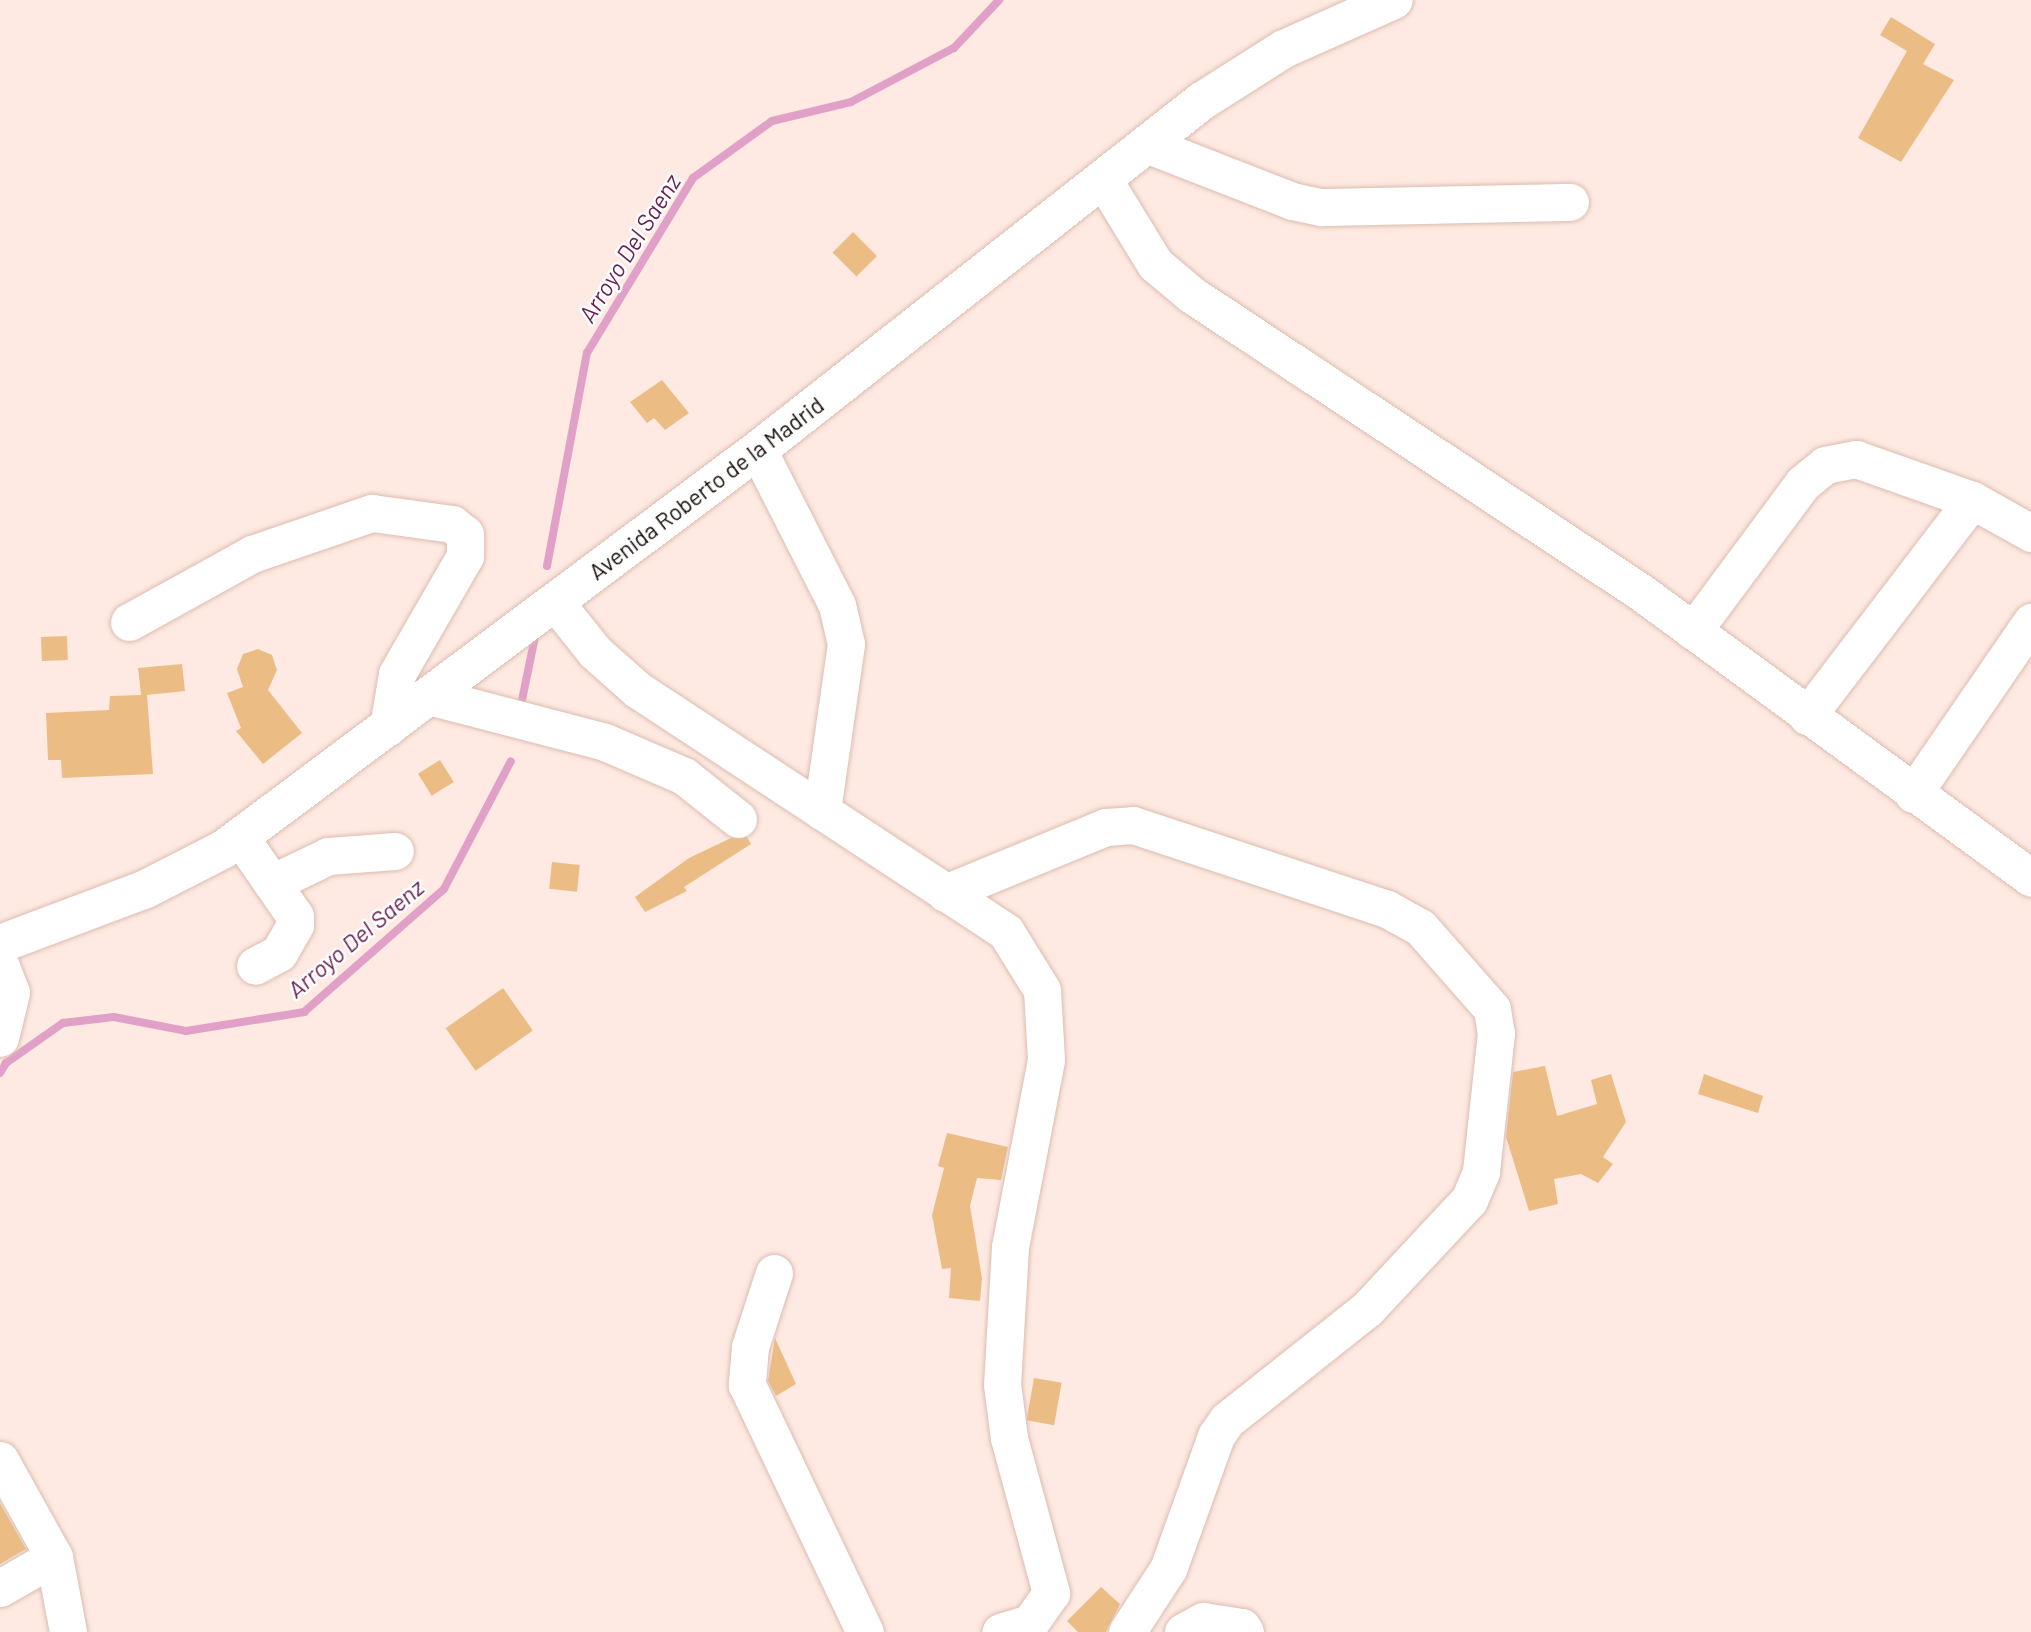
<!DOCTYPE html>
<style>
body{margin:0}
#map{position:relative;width:2031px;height:1632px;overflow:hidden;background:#feeae2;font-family:Barlow,sans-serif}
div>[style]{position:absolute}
.stream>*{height:8px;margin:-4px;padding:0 4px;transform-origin:4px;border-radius:4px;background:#e0a0c7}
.building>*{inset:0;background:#ebbd84;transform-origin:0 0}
.roads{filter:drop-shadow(0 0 2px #dcbcb0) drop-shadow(0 0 2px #dcbcb0)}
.minor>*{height:37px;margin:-18.5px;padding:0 18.5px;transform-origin:18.5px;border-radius:18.5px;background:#fff}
.major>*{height:38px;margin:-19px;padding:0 19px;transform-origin:19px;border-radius:19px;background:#fff}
span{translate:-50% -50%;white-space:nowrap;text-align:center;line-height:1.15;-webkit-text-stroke:5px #fff;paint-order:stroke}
.street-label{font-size:23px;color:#190f0a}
.water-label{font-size:24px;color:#6a2153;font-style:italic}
</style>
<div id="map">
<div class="stream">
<div style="left:547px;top:566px;width:217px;rotate:-79.4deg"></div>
<div style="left:587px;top:353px;width:205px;rotate:-58.8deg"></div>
<div style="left:693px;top:178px;width:97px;rotate:-35.8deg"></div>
<div style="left:772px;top:121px;width:81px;rotate:-13.5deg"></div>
<div style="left:851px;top:102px;width:116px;rotate:-27.7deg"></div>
<div style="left:954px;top:48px;width:66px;rotate:-46.8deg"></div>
<div style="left:521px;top:705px;width:75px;rotate:-78.4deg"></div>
<div style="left:0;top:1073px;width:12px;rotate:-59deg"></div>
<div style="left:6px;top:1063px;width:70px;rotate:-35.1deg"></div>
<div style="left:63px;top:1023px;width:51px;rotate:-6.7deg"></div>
<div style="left:114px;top:1017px;width:73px;rotate:11deg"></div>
<div style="left:186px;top:1031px;width:120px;rotate:-9.1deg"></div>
<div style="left:304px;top:1012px;width:186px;rotate:-41.3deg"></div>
<div style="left:444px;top:889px;width:144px;rotate:-62.4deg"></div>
</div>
<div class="building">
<div style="clip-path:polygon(1891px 17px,1935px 44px,1923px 64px,1954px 80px,1901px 162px,1858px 138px,1907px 51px,1880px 35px)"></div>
<div style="left:853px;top:232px;width:34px;height:29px;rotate:45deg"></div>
<div style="clip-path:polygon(662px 380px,689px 413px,665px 430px,654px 418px,647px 423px,630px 402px)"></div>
<div style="left:67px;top:636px;width:24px;height:26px;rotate:88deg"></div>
<div style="clip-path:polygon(258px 649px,272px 655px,277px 670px,268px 690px,302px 733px,263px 764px,236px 731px,241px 728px,227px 693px,243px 687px,237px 669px,243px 654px)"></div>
<div style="clip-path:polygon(182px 664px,185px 691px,147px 695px,153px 774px,62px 778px,61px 760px,48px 760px,46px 713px,109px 710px,110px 696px,141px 695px,138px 668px)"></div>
<div style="left:440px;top:760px;width:26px;height:26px;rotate:58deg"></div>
<div style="clip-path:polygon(747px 837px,751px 844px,684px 887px,687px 891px,645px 912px,635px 897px,689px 858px,731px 838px)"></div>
<div style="left:552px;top:862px;width:28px;height:27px;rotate:6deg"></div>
<div style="left:503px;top:988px;width:52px;height:70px;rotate:55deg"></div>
<div style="clip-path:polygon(1545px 1066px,1557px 1116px,1597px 1104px,1591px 1080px,1611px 1074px,1626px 1122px,1603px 1157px,1613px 1164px,1598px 1183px,1581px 1174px,1554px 1179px,1558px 1204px,1529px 1211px,1506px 1137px,1513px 1072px)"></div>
<div style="clip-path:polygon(1704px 1074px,1763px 1096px,1758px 1113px,1698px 1094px)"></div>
<div style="clip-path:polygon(947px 1133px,1008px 1147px,1001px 1180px,977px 1178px,970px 1206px,982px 1278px,980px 1301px,949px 1298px,951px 1268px,942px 1269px,932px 1215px,944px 1168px,938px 1166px)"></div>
<div style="clip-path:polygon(775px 1338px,796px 1384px,776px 1396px,768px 1381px)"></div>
<div style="left:1034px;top:1378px;width:28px;height:43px;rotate:10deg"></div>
<div style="clip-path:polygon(0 1503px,26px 1549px,0 1564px)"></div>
<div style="clip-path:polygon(1101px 1587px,1120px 1604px,1106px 1632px,1078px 1632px,1067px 1621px)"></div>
</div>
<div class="roads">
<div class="minor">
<div style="left:1146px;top:144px;width:157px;rotate:21.3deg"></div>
<div style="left:1292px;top:201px;width:30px;rotate:12deg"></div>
<div style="left:1321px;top:207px;width:249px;rotate:-1.2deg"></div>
<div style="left:1103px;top:179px;width:100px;rotate:58.5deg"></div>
<div style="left:1155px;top:264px;width:48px;rotate:40deg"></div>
<div style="left:1192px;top:295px;width:540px;rotate:33.51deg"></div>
<div style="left:1642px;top:593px;width:482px;rotate:36.2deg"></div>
<div style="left:758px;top:450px;width:174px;rotate:63deg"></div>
<div style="left:837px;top:605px;width:40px;rotate:77deg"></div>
<div style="left:846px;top:644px;width:169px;rotate:98.2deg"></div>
<div style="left:555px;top:602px;width:64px;rotate:51.3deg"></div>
<div style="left:595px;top:652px;width:57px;rotate:41.5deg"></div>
<div style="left:638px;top:690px;width:440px;rotate:33.3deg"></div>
<div style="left:1006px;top:932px;width:68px;rotate:58.2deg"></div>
<div style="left:1042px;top:990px;width:70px;rotate:86.7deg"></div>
<div style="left:1046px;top:1060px;width:190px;rotate:100.9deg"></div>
<div style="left:1010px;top:1247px;width:137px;rotate:93.3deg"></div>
<div style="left:1002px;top:1384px;width:54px;rotate:82.6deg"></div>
<div style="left:1009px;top:1438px;width:161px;rotate:74.8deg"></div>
<div style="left:1051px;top:1593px;width:37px;rotate:125deg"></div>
<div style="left:1030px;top:1623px;width:31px;rotate:163deg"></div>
<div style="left:129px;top:622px;width:141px;rotate:-28.9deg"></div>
<div style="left:252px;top:554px;width:127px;rotate:-18.9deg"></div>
<div style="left:372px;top:513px;width:81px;rotate:7.8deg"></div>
<div style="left:452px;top:524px;width:16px;rotate:38deg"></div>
<div style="left:465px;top:534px;width:22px;rotate:90deg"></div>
<div style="left:465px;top:556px;width:136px;rotate:120deg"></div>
<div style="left:397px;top:674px;width:54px;rotate:99.6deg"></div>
<div style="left:1693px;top:631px;width:184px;rotate:-53.4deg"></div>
<div style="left:1803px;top:483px;width:28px;rotate:-39deg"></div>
<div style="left:1825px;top:465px;width:32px;rotate:-11deg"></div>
<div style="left:1856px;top:459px;width:123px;rotate:19.5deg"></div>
<div style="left:1972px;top:500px;width:68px;rotate:29.2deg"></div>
<div style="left:429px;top:696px;width:182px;rotate:14.6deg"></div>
<div style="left:605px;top:742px;width:86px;rotate:23.3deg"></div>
<div style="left:684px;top:776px;width:69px;rotate:38.5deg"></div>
<div style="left:1807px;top:716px;width:272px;rotate:-52.6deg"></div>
<div style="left:1913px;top:794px;width:209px;rotate:-55.5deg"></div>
<div style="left:240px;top:837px;width:96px;rotate:55.2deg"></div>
<div style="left:295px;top:916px;width:9px;rotate:90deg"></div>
<div style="left:295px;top:925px;width:32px;rotate:120deg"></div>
<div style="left:279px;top:953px;width:27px;rotate:152deg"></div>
<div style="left:272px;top:883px;width:62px;rotate:-25.7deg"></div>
<div style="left:328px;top:856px;width:67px;rotate:-4.3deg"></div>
<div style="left:945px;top:893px;width:174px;rotate:-22.3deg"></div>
<div style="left:1106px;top:827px;width:27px;rotate:-4deg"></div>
<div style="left:1133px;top:825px;width:268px;rotate:18.3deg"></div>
<div style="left:1387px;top:909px;width:38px;rotate:29deg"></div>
<div style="left:1420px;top:927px;width:109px;rotate:48.7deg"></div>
<div style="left:1492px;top:1009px;width:24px;rotate:81deg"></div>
<div style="left:1496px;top:1033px;width:140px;rotate:96.2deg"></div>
<div style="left:1481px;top:1172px;width:30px;rotate:113deg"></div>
<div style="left:1469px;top:1200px;width:149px;rotate:133.1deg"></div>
<div style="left:1367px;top:1309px;width:179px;rotate:141.6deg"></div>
<div style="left:1227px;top:1420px;width:19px;rotate:125deg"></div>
<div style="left:1216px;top:1436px;width:141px;rotate:109.8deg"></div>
<div style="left:1168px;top:1569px;width:75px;rotate:123.1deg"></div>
<div style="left:0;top:964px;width:30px;rotate:69deg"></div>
<div style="left:11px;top:992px;width:47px;rotate:103.4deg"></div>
<div style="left:774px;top:1273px;width:78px;rotate:108deg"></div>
<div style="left:750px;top:1347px;width:38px;rotate:95deg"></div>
<div style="left:747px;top:1385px;width:274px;rotate:64.5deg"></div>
<div style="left:0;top:1460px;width:111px;rotate:60.9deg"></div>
<div style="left:54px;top:1557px;width:76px;rotate:79.4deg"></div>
<div style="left:0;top:1588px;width:62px;rotate:-29.9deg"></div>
<div style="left:1183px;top:1632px;width:23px;rotate:-29deg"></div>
<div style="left:1203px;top:1621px;width:39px;rotate:9deg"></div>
<div style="left:1242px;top:1627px;width:6px;rotate:59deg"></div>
</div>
<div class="major">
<div style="left:0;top:944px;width:154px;rotate:-20.6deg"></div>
<div style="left:144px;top:890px;width:90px;rotate:-27.1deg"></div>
<div style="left:224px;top:849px;width:667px;rotate:-36.77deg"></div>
<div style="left:758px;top:450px;width:565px;rotate:-38.17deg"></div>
<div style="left:1202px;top:101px;width:97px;rotate:-32.4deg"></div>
<div style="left:1284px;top:49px;width:120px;rotate:-24deg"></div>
</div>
</div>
<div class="street-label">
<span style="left:706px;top:488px;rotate:-37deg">Avenida Roberto de la Madrid</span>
</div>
<div class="water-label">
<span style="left:629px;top:248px;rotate:-58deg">Arroyo Del Saenz</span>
<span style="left:355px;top:938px;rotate:-40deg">Arroyo Del Saenz</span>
</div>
</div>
